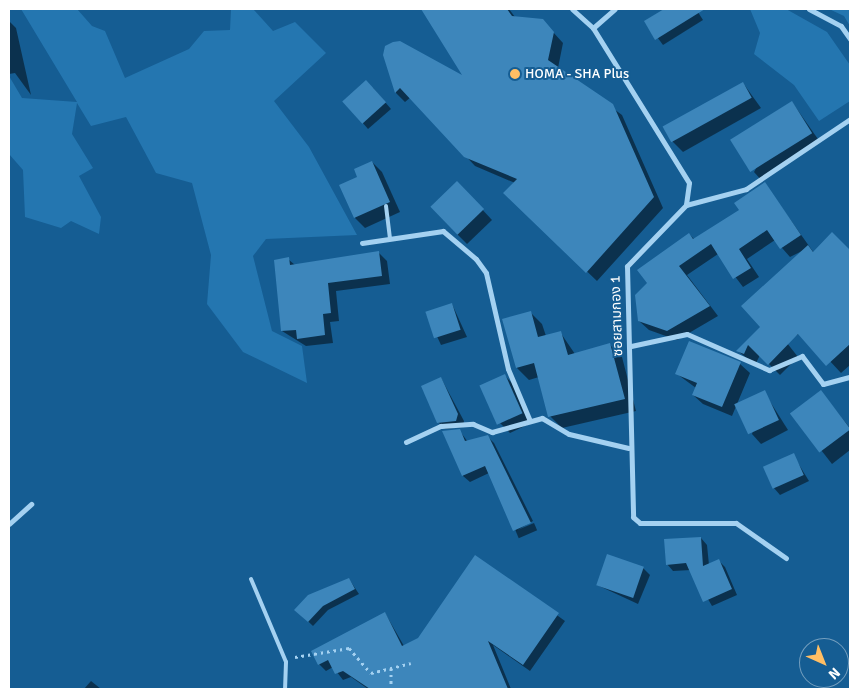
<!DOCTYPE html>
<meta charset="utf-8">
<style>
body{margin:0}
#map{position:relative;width:859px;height:698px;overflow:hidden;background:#155d93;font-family:Signika,"Noto Sans Thai",sans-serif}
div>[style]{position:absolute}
.green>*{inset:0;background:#2476b0}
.shadow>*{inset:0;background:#0007;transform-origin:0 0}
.building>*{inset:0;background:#3d86bb;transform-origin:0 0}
.path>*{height:3px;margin-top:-1.5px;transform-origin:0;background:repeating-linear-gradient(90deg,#a4d1f1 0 2.5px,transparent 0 6.5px)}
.service>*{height:4px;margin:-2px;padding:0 2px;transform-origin:2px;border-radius:2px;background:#a4d1f1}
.minor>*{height:5px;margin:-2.5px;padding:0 2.5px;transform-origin:2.5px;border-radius:2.5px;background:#a4d1f1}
.dots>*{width:14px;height:14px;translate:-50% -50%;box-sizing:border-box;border:2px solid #155d93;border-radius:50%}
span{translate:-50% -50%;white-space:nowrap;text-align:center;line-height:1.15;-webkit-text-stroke:4px #155d93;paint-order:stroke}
.poi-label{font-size:14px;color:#fff}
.left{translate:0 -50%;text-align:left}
.street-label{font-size:14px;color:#fff}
.frame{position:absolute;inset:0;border:10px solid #fff;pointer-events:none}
.north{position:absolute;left:799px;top:638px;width:50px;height:50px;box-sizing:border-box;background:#155d93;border:1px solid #739ebe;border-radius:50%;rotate:136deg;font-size:14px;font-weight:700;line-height:20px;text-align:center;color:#fff}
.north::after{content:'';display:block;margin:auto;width:18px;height:22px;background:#ffbe64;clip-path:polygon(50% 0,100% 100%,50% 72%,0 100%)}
</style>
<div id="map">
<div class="green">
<div style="clip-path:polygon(21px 9px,77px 9px,92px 26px,105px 31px,125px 78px,189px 49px,204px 31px,230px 30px,231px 9px,253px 9px,273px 31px,295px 22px,326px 53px,274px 101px,309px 147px,357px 235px,266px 239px,253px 256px,272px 331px,302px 346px,307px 383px,243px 352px,207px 304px,211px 255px,192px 183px,156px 173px,126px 117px,91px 126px,77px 103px,72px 134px,93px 168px,79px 176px,101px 217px,99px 234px,71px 221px,61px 228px,25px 217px,23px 170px,9px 154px,9px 76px,22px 98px,77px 102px)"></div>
<div style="clip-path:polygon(750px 9px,786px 9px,827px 32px,850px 65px,850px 101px,819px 121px,794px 85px,754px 54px,760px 33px)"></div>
<div style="clip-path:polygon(829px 9px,850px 9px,850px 26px,844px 16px)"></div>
</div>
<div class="shadow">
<div style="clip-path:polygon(423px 9px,509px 9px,515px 17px,542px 20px,563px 43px,558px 68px,622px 115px,663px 208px,597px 281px,505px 193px,515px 183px,475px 166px,411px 97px,405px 102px,396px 93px,384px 55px,466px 78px)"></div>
<div style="clip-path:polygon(666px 9px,696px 9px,703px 20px,663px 45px,646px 22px)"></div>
<div style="clip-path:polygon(9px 21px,16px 28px,31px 95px,15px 73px,9px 74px)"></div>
<div style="clip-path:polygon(743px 83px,761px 108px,683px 152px,673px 142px,665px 127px)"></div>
<div style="clip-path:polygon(373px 88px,391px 109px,368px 129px,344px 101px)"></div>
<div style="clip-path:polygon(792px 102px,820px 142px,762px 181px,754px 172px)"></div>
<div style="clip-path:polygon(372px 162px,382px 172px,400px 212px,365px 228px,355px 218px)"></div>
<div style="clip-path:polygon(765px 184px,814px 253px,833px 234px,850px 251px,850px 365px,841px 373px,802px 331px,787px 343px,798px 357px,780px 375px,760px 355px,755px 365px,738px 351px,762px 327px,806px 249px,790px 257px,775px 240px,747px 259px,759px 277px,743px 287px,718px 254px,687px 275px,718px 316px,677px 340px,649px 330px,639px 321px,649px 283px,689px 234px,695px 240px,741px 211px)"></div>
<div style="clip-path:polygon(467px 193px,492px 220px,467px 244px,457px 234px)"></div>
<div style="clip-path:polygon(378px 252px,387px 261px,390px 284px,336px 291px,339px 321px,330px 322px,333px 343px,306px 346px,282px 331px,288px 259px,295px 265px)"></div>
<div style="clip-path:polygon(452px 304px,467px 337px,441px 345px,426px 313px)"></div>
<div style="clip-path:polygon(530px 312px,542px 324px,546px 336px,560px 332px,575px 354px,610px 345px,622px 357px,636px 411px,562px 428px,550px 416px,539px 377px,529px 380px,517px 368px)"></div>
<div style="clip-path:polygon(740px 364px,750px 373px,732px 416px,703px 404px,693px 395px,696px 388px,677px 374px)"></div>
<div style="clip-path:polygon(505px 376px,515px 386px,531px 423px,510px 433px,500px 423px)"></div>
<div style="clip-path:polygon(441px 378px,464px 421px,463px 427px,445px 429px,438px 422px)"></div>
<div style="clip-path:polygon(764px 392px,788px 430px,761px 444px,752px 434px)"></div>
<div style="clip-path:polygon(821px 392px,850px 428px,850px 450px,832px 464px,792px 413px)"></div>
<div style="clip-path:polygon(459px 430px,468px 442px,488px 437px,494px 443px,533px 521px,516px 531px,489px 473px,470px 482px,463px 476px,443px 432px)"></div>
<div style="clip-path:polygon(793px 455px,809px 481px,780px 495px,774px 488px)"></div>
<div style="left:534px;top:523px;width:8px;height:20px;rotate:67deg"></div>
<div style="clip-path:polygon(701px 538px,707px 545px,709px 565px,719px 561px,725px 567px,737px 595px,712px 606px,691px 570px,673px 571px,667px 564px)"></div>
<div style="clip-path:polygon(475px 556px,565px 621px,530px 671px,493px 645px,511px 689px,368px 689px,351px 677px,343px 680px,333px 667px,326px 671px,319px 664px,385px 613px,404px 646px,419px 639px)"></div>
<div style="clip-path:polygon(643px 568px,650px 575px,638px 604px,597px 585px)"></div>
<div style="clip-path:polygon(349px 579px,359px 594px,328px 610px,313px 626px,296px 610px)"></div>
<div style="clip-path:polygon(91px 681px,101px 689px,84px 689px)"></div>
</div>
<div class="building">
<div style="clip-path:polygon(421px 9px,507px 9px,512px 16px,543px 19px,554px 32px,548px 60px,613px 104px,654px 197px,586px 273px,503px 193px,517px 179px,464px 157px,400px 88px,395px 93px,383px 55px,385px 46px,393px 42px,400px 41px,462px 75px)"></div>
<div style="clip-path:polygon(664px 9px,705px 9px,655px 40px,644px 21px)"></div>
<div style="left:366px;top:80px;width:30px;height:32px;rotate:48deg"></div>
<div style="left:743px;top:82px;width:18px;height:92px;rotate:61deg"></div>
<div style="left:792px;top:101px;width:38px;height:73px;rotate:58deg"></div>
<div style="clip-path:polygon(372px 161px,390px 202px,354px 218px,339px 185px,357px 177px,354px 169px)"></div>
<div style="left:457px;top:181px;width:39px;height:37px;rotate:46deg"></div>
<div style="clip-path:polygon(765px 182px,801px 235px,780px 249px,767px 230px,739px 249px,751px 268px,733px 279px,711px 244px,679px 266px,710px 306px,667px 331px,638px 321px,635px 295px,647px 283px,637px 270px,689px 233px,693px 239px,739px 210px,734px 203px)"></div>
<div style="clip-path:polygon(832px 232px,850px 250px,850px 344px,826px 366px,798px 334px,768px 365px,748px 345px,744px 354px,736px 351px,760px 327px,741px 306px,808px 245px,813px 252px)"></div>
<div style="clip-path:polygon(379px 251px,382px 276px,328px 283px,331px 313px,323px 314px,325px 335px,297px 339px,296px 330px,281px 331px,274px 260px,289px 257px,290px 265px)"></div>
<div style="left:452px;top:303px;width:28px;height:28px;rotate:72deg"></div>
<div style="clip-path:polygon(531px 311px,538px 337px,561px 331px,568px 355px,610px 343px,625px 399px,548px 417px,534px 363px,516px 368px,502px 319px)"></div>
<div style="clip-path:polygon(689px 341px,741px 362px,722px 407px,692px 395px,697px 383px,675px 374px)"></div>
<div style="left:505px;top:374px;width:43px;height:28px;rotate:66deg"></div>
<div style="clip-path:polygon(441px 377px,458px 414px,456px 421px,437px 423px,421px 386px)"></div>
<div style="left:765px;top:390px;width:33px;height:34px;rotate:65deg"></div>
<div style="left:821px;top:390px;width:49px;height:39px;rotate:53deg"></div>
<div style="clip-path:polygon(460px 429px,465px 441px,488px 435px,531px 523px,513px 531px,485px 466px,462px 476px,442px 431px)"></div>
<div style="left:794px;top:453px;width:24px;height:34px;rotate:66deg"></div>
<div style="clip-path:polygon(701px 537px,703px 566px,719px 559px,732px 589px,703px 602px,686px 563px,666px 565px,664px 539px)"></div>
<div style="left:607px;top:554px;width:39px;height:33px;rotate:19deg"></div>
<div style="clip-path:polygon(475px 555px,559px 613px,523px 665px,488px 641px,508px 689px,370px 689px,343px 671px,335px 674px,328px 660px,318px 665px,311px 651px,385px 612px,402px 646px,418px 638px)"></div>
<div style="clip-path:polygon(349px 578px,355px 589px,323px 606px,308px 622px,294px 610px,308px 595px)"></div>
</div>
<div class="path">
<div style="left:295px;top:657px;width:55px;rotate:-9.5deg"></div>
<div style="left:349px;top:648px;width:33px;rotate:49deg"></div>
<div style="left:371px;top:673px;width:41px;rotate:-14deg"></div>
<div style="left:391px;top:668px;width:21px;rotate:90deg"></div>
</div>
<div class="service">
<div style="left:386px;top:206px;width:33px;rotate:83deg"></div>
<div style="left:251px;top:579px;width:90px;rotate:67.1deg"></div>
<div style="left:286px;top:662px;width:27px;rotate:92deg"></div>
</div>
<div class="minor">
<div style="left:572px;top:9px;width:28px;rotate:42deg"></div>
<div style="left:593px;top:28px;width:182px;rotate:58.2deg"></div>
<div style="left:689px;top:183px;width:22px;rotate:98deg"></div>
<div style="left:686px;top:205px;width:85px;rotate:134deg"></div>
<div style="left:627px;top:266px;width:251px;rotate:88.6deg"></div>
<div style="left:633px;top:517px;width:9px;rotate:41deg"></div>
<div style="left:640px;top:523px;width:96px"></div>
<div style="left:736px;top:523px;width:61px;rotate:35deg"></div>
<div style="left:809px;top:9px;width:36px;rotate:28deg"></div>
<div style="left:841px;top:26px;width:16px;rotate:55deg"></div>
<div style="left:593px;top:28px;width:29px;rotate:-41deg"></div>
<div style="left:686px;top:205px;width:62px;rotate:-14.9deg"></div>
<div style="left:746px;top:189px;width:125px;rotate:-33.9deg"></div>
<div style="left:362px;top:243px;width:82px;rotate:-8.4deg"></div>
<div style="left:443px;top:231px;width:43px;rotate:40.3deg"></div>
<div style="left:476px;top:259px;width:17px;rotate:54deg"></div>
<div style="left:486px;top:273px;width:98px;rotate:77.1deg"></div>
<div style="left:508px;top:369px;width:56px;rotate:67.1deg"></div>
<div style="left:631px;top:346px;width:57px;rotate:-12.1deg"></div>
<div style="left:687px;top:334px;width:90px;rotate:23.7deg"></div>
<div style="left:769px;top:370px;width:36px;rotate:-23deg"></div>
<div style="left:802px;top:356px;width:35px;rotate:53deg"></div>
<div style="left:823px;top:384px;width:28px;rotate:-15deg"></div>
<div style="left:406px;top:442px;width:38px;rotate:-25deg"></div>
<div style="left:441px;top:426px;width:32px;rotate:-4deg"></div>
<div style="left:473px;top:424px;width:21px;rotate:23deg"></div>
<div style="left:492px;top:432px;width:52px;rotate:-15.6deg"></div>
<div style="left:542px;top:418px;width:31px;rotate:31deg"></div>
<div style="left:569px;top:434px;width:61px;rotate:13.3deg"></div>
<div style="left:9px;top:524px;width:30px;rotate:-42deg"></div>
</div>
<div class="dots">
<div style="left:515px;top:74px;background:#ffbe64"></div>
</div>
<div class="poi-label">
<span class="left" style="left:525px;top:74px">HOMA - SHA Plus</span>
</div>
<div class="street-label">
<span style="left:617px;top:316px;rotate:-92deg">ซอยสามกอง 1</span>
</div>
<div class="frame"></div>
<div class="north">N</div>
</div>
